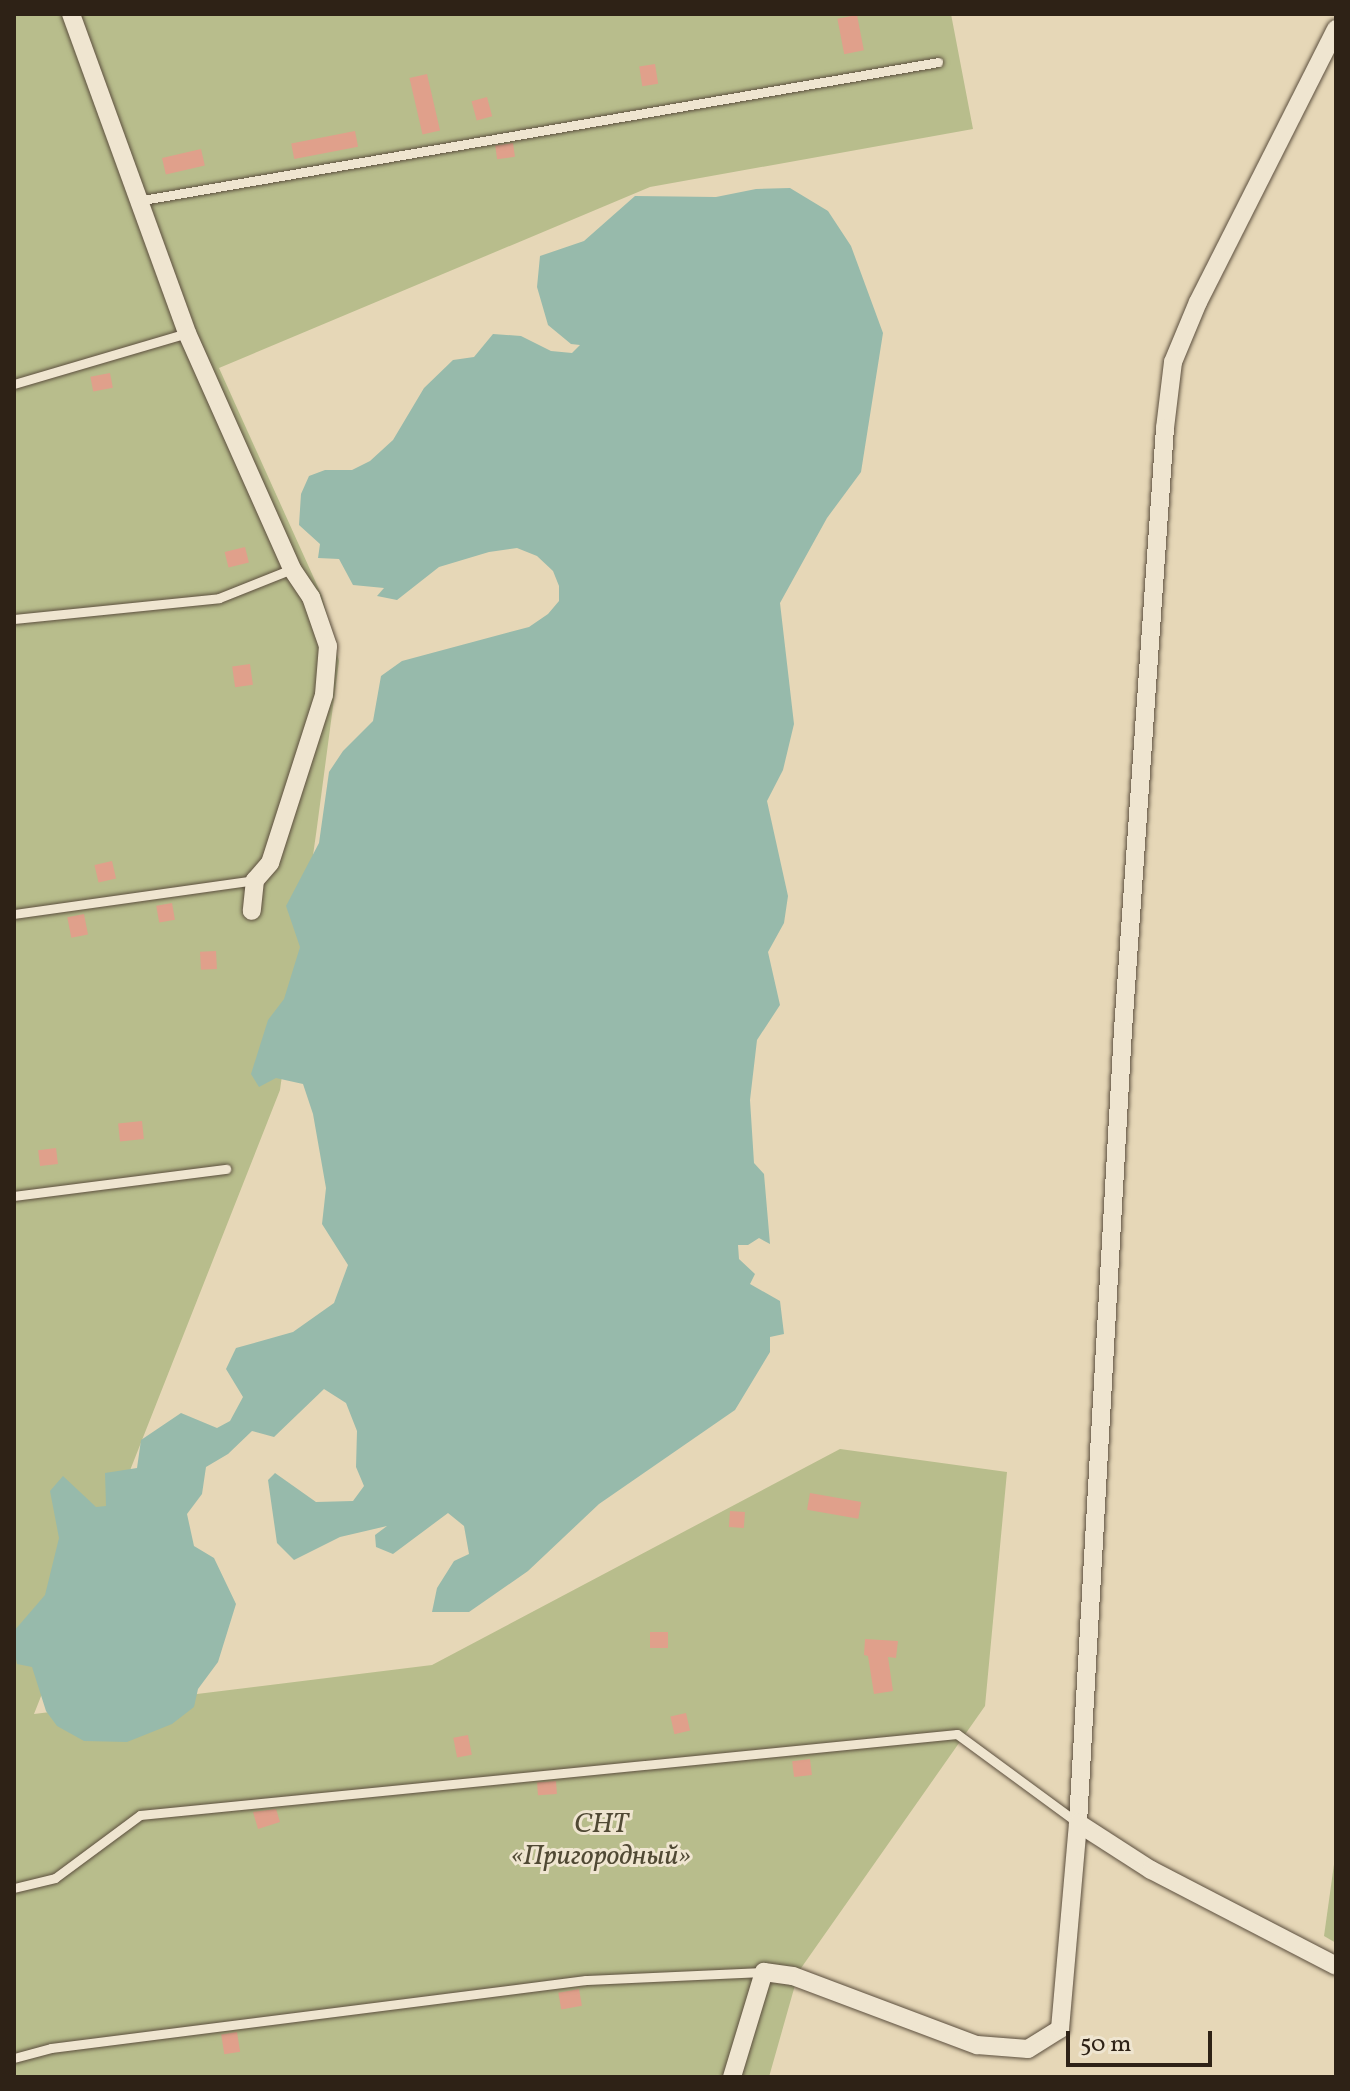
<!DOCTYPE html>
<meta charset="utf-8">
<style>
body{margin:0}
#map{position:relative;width:1350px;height:2091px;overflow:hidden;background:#e6d7b7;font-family:Vollkorn,serif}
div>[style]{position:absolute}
.green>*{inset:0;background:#b8bd8c}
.water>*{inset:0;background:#97baab}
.building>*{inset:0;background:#e0a08b;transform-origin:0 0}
.roads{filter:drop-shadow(0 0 2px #5c4f3e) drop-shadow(0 0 2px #5c4f3e)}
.service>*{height:9px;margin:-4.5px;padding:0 4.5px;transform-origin:4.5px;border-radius:4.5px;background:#efe5d0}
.minor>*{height:18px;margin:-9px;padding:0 9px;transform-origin:9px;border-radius:9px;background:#efe5d0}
span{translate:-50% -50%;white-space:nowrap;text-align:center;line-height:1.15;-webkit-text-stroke:6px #efe5d0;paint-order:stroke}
.park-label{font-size:28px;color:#504934;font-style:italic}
.frame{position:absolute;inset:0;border:16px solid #2e2216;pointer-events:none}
.scale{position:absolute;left:1066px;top:2031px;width:146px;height:36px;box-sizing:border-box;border:4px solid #2e2216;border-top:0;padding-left:10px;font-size:24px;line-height:28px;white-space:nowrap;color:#2e2216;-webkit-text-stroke:6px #efe5d0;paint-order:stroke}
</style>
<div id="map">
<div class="green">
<div style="clip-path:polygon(14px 14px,951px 14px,973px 129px,650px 187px,219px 368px,322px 596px,339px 661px,317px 827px,280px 1090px,34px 1714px,432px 1665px,840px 1449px,1007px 1472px,985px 1706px,799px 1971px,769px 2077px,14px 2077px)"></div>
<div style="clip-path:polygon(1336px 1850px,1336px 1943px,1324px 1936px)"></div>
</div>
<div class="water">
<div style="clip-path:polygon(790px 188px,828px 211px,851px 246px,883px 333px,861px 472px,827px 518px,780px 603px,794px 724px,783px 770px,767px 801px,788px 896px,784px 923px,768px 952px,780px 1005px,757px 1040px,750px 1100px,754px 1163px,764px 1174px,770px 1244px,759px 1238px,748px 1245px,738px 1245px,739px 1259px,755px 1274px,750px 1284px,780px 1301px,784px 1334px,770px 1337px,770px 1352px,735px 1410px,599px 1504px,528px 1571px,469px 1612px,432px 1612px,437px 1588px,454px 1561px,469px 1554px,464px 1526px,448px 1513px,393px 1554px,376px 1547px,375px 1535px,387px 1526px,340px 1537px,294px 1560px,277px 1543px,268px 1480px,275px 1473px,316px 1502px,353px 1501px,364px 1486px,356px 1467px,357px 1431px,346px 1403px,324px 1389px,274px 1437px,252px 1431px,228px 1454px,206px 1467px,202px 1494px,187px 1514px,194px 1546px,214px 1558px,236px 1604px,218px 1662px,198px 1689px,194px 1707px,172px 1724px,127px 1742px,84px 1741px,57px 1726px,46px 1711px,32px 1667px,17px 1664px,14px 1648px,14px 1631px,45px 1595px,59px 1538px,50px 1491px,63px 1476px,96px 1507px,106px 1506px,105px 1473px,137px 1468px,141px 1440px,181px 1413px,217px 1428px,230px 1421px,243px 1397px,226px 1369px,236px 1348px,293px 1332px,334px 1303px,348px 1265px,322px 1224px,326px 1188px,313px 1114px,303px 1084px,276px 1078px,259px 1087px,251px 1074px,268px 1020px,284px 999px,300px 947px,286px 906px,319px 843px,329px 772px,343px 751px,373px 721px,381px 676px,402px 661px,529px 627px,548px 614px,559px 601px,559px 586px,553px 571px,537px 556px,517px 548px,489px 552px,439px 567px,397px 600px,377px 596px,384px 588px,353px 585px,339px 559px,318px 558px,320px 544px,299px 525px,301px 494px,309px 476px,325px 470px,352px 470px,370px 461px,393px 440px,424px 388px,453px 360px,474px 357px,493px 334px,521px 336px,551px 351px,572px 353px,580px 345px,571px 344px,548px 325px,537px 287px,540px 256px,584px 241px,635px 196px,716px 197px,756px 189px)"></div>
</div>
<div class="building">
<div style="left:857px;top:15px;width:36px;height:20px;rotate:79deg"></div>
<div style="left:655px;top:64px;width:20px;height:16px;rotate:81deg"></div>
<div style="left:427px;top:74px;width:58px;height:18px;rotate:77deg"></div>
<div style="left:487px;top:97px;width:20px;height:16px;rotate:75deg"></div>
<div style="left:355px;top:131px;width:16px;height:65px;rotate:79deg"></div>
<div style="left:513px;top:143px;width:14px;height:18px;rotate:82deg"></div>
<div style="left:201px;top:149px;width:17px;height:40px;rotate:77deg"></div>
<div style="left:110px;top:373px;width:15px;height:20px;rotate:79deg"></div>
<div style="left:245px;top:547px;width:16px;height:21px;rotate:76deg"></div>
<div style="left:250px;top:664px;width:21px;height:18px;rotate:82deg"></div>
<div style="left:112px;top:861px;width:18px;height:18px;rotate:77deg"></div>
<div style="left:172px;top:903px;width:17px;height:16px;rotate:80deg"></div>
<div style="left:84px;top:914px;width:21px;height:17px;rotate:79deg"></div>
<div style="left:216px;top:951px;width:18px;height:16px;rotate:87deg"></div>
<div style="left:142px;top:1121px;width:18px;height:24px;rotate:84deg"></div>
<div style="left:56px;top:1148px;width:16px;height:18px;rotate:83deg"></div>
<div style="left:810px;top:1493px;width:52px;height:17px;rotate:10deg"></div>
<div style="left:730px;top:1511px;width:15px;height:16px;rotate:4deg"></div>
<div style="left:668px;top:1632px;width:16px;height:18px;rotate:90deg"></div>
<div style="clip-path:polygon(865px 1639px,898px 1641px,896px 1658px,888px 1657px,893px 1691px,874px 1694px,868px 1656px,864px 1655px)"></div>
<div style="left:686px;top:1713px;width:18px;height:16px;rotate:77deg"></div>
<div style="left:468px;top:1735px;width:20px;height:15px;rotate:79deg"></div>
<div style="left:810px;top:1759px;width:16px;height:18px;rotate:83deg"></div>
<div style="left:556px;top:1781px;width:13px;height:19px;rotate:86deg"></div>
<div style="clip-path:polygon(276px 1809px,280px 1822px,258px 1829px,253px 1812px)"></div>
<div style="left:579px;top:1989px;width:17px;height:21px;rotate:80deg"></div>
<div style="left:237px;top:2032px;width:20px;height:16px;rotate:81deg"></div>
</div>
<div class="roads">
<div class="service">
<div style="left:137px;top:201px;width:813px;rotate:-9.84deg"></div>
<div style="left:14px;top:384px;width:180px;rotate:-16.4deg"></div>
<div style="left:14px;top:619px;width:206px;rotate:-5.8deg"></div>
<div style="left:219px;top:598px;width:79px;rotate:-21.7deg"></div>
<div style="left:14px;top:914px;width:243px;rotate:-8deg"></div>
<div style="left:14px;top:1196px;width:214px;rotate:-7.3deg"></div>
<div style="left:14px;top:1888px;width:42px;rotate:-13.7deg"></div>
<div style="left:55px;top:1878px;width:106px;rotate:-36.5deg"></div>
<div style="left:140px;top:1815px;width:821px;rotate:-5.66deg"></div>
<div style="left:957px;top:1734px;width:150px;rotate:36.3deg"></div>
<div style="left:14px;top:2058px;width:38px;rotate:-15deg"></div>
<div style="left:51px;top:2048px;width:539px;rotate:-7.24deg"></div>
<div style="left:586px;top:1980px;width:178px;rotate:-2.6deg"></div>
</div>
<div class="minor">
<div style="left:71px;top:14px;width:339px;rotate:70deg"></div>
<div style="left:187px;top:333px;width:258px;rotate:66deg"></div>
<div style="left:292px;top:569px;width:34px;rotate:56deg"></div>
<div style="left:311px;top:597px;width:52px;rotate:70.9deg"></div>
<div style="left:328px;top:646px;width:49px;rotate:94.7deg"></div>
<div style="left:324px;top:695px;width:176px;rotate:107.8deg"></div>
<div style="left:270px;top:863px;width:23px;rotate:131deg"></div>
<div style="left:255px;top:880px;width:31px;rotate:96deg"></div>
<div style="left:1336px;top:29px;width:306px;rotate:116.8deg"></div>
<div style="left:1198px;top:302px;width:65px;rotate:112.6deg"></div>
<div style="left:1173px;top:362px;width:66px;rotate:96.9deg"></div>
<div style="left:1165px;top:428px;width:603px;rotate:93.99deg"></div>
<div style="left:1123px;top:1030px;width:794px;rotate:93.25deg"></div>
<div style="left:1078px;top:1823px;width:87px;rotate:32.8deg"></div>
<div style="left:1151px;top:1870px;width:208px;rotate:27.4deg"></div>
<div style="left:732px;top:2077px;width:110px;rotate:-73.1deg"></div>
<div style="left:764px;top:1972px;width:29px;rotate:8deg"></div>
<div style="left:793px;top:1976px;width:197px;rotate:20.6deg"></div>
<div style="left:977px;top:2045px;width:51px;rotate:4.5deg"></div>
<div style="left:1028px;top:2049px;width:38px;rotate:-32deg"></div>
<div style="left:1060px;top:2029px;width:207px;rotate:-85deg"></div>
</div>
</div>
<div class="park-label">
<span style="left:601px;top:1841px">СНТ<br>«Пригородный»</span>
</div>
<div class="frame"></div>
<div class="scale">50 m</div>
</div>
